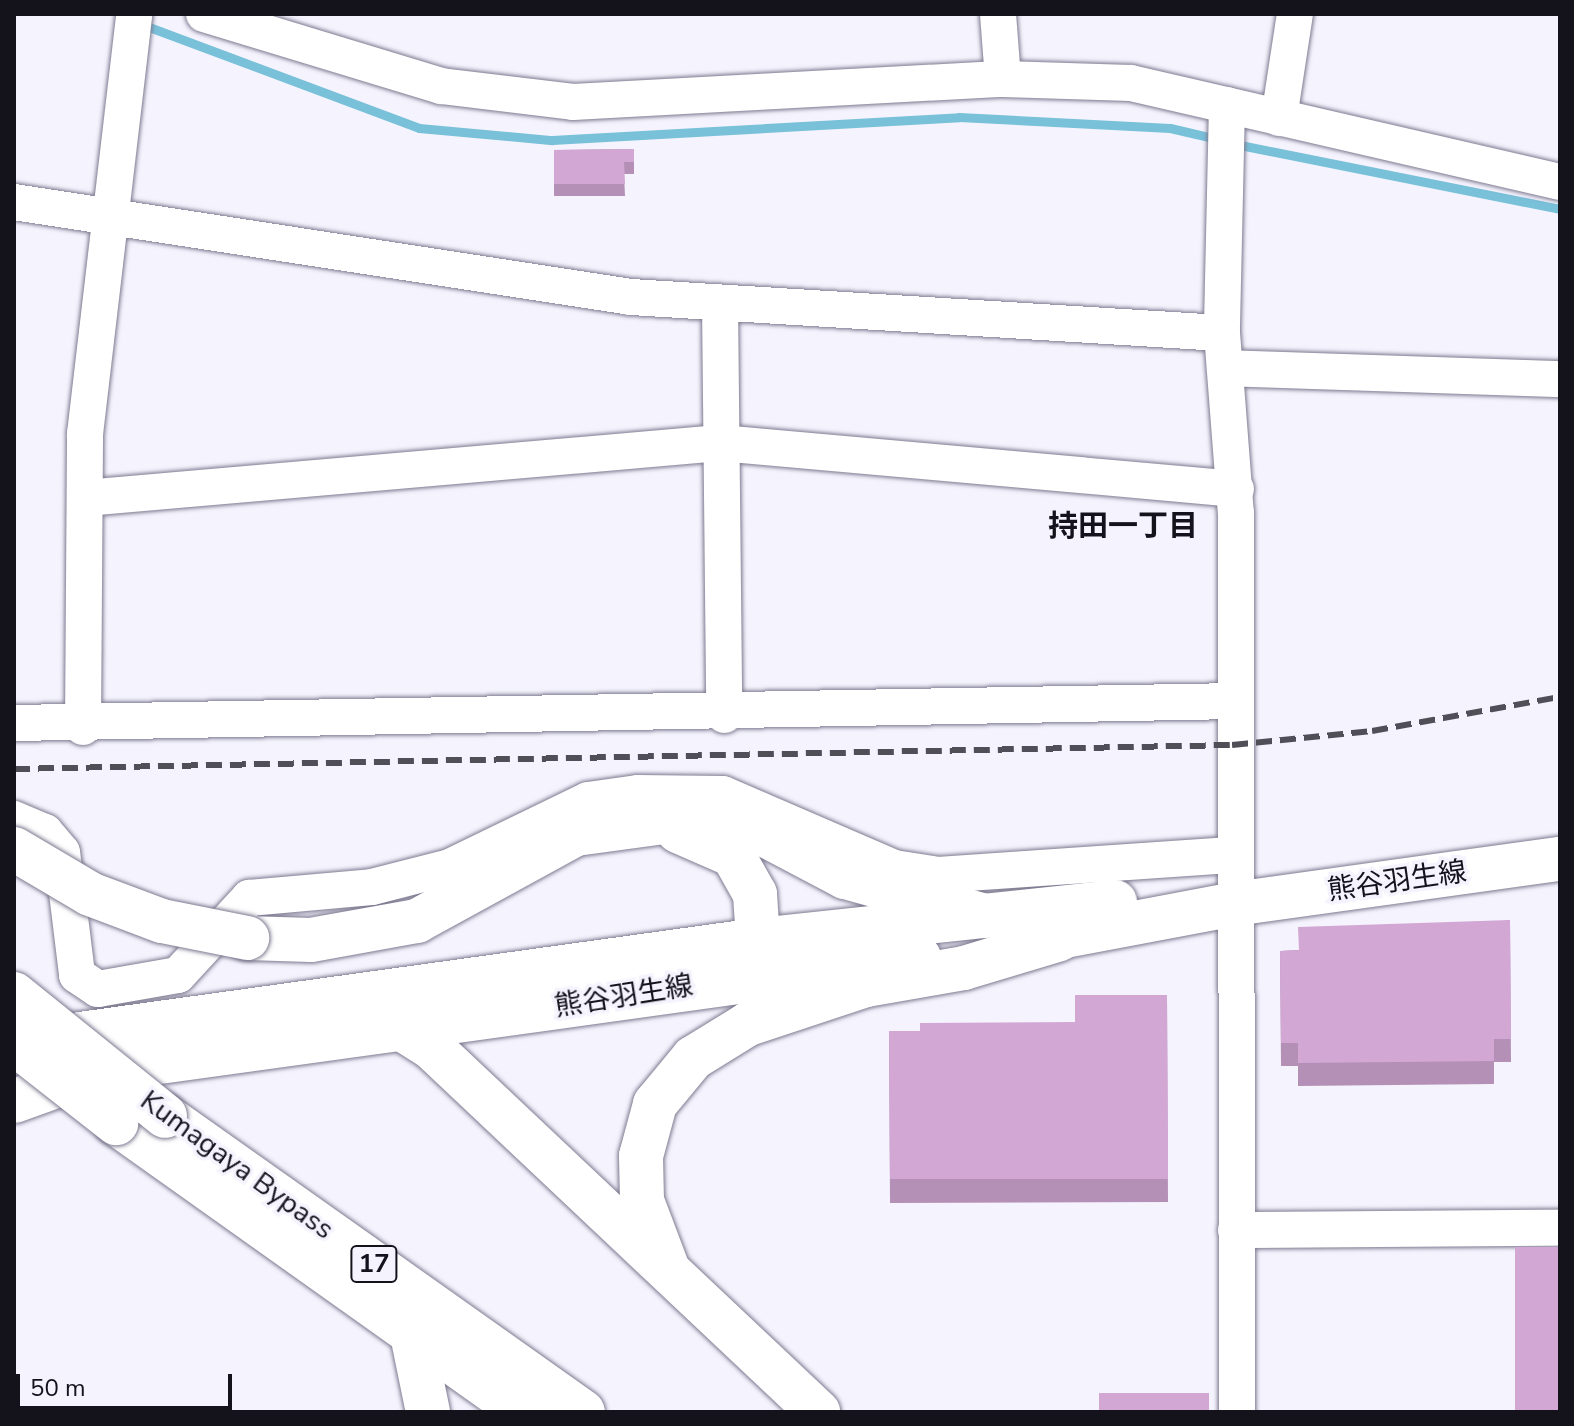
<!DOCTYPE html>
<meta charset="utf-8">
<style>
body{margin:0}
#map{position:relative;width:1574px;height:1426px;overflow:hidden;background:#f5f4fe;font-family:"Nunito Sans","Noto Sans JP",sans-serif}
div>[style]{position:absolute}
.stream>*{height:9px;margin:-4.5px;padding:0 4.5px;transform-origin:4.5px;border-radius:4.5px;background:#79c0d9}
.roads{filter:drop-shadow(0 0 2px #7d7a90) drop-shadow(0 0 2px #7d7a90)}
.minor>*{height:36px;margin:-18px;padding:0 18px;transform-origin:18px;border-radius:18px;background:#fff}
.major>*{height:44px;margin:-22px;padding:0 22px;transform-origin:22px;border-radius:22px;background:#fff}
.highway>*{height:44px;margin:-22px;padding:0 22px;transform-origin:22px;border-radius:22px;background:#fff}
.rail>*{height:6px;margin-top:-3px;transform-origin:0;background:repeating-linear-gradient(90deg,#504f58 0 16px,transparent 0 24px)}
.bridges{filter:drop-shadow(0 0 2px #7d7a90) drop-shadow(0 0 2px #7d7a90)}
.highway-bridge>*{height:44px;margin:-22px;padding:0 22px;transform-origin:22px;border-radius:22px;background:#fff}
.wall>*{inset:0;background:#b590b6}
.building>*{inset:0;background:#d2a7d4;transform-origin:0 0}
span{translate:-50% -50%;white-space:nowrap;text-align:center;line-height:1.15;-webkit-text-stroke:7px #f5f4fe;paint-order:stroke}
.shield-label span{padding:2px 6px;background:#f5f4fe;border:2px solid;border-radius:6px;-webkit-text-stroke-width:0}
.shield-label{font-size:26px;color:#14131c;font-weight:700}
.street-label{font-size:28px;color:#14131c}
.neighbourhood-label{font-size:30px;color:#14131c;font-weight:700}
.frame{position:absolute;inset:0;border:16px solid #14131c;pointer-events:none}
.scale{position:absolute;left:16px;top:1374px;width:216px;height:36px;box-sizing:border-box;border:4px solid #14131c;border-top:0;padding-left:10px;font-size:24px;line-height:28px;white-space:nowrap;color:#14131c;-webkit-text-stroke:6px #f5f4fe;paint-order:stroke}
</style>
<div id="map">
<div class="stream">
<div style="left:141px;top:24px;width:297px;rotate:20.5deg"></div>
<div style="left:419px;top:128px;width:134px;rotate:5.2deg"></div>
<div style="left:552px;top:140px;width:408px;rotate:-3.2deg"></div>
<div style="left:959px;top:117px;width:211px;rotate:3deg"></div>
<div style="left:1170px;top:128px;width:48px;rotate:13.2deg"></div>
<div style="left:1235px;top:144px;width:331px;rotate:11.3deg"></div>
</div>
<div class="roads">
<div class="minor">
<div style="left:204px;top:14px;width:248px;rotate:16.9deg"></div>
<div style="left:441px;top:86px;width:133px;rotate:6.9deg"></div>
<div style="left:573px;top:102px;width:431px;rotate:-3.1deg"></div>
<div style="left:1003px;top:79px;width:128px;rotate:1.8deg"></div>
<div style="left:1131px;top:83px;width:440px;rotate:13deg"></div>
<div style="left:998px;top:14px;width:65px;rotate:85.6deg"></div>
<div style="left:1227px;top:105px;width:228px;rotate:91.3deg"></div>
<div style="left:1222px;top:333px;width:181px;rotate:85.6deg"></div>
<div style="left:1236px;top:513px;width:899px;rotate:89.94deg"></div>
<div style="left:1279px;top:118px;width:105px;rotate:-81.3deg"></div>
<div style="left:14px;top:202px;width:624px;rotate:8.75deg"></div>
<div style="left:631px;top:297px;width:592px;rotate:3.49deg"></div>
<div style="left:720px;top:303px;width:412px;rotate:89.4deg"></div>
<div style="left:1225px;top:368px;width:335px;rotate:1.9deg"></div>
<div style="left:85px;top:498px;width:637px;rotate:-4.95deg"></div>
<div style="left:720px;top:443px;width:518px;rotate:5.09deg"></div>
<div style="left:14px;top:723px;width:1218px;rotate:-1.03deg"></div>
<div style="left:83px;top:727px;width:293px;rotate:-89.6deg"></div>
<div style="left:85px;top:434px;width:423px;rotate:-83.3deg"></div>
<div style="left:14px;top:819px;width:34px;rotate:23deg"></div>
<div style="left:45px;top:832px;width:26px;rotate:50deg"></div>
<div style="left:62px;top:852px;width:124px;rotate:83deg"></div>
<div style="left:77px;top:975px;width:25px;rotate:34deg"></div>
<div style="left:98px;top:989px;width:81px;rotate:-9.9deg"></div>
<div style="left:178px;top:975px;width:105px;rotate:-47.3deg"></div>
<div style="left:249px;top:898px;width:123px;rotate:-5.1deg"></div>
<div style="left:372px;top:887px;width:81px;rotate:-14.4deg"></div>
<div style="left:450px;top:867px;width:153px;rotate:-25.9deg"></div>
<div style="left:588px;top:800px;width:50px;rotate:-8deg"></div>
<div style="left:638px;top:793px;width:85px;rotate:0.7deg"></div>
<div style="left:723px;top:794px;width:186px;rotate:23.4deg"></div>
<div style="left:894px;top:868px;width:45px;rotate:9deg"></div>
<div style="left:938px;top:875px;width:297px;rotate:-3.9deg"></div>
<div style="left:1236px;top:1230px;width:324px;rotate:-0.4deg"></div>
</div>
<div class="major">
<div style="left:1023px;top:944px;width:215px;rotate:-10.7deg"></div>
<div style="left:1234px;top:904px;width:329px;rotate:-7.9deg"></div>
<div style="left:37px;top:1040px;width:728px;rotate:-7.9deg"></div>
<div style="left:758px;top:940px;width:359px;rotate:-6.1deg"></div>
<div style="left:80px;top:1073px;width:847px;rotate:-7.87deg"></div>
</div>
<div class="highway">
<div style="left:678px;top:831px;width:60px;rotate:23.6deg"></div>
<div style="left:733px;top:855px;width:45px;rotate:60.6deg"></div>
<div style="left:755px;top:894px;width:46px;rotate:86.3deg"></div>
<div style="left:758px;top:940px;width:39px;rotate:107deg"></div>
<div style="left:247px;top:938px;width:64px;rotate:1.8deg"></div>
<div style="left:311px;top:940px;width:108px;rotate:-10.2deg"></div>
<div style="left:417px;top:921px;width:181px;rotate:-28.7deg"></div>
<div style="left:576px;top:834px;width:132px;rotate:-7.8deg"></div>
<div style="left:707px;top:816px;width:47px;rotate:14.9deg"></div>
<div style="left:752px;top:828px;width:105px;rotate:27.8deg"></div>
<div style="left:845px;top:877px;width:146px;rotate:15.5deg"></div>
<div style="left:353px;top:998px;width:93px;rotate:32.3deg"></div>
<div style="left:432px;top:1048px;width:531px;rotate:43.32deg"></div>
<div style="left:14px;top:1101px;width:86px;rotate:-19.7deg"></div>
<div style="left:165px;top:1116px;width:512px;rotate:35.3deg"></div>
<div style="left:116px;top:1123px;width:498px;rotate:35.4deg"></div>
<div style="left:667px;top:1267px;width:71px;rotate:-110.7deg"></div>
<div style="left:642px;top:1201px;width:45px;rotate:-91.3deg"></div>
<div style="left:641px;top:1156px;width:54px;rotate:-74.9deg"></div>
<div style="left:655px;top:1104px;width:60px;rotate:-50.4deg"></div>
<div style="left:693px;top:1058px;width:65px;rotate:-31.7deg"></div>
<div style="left:748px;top:1024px;width:124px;rotate:-18.3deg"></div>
<div style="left:866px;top:985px;width:99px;rotate:-9.8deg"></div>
<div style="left:964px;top:968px;width:100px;rotate:-16.8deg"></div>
<div style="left:413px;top:1339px;width:75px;rotate:78.4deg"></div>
</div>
</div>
<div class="rail">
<div style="left:14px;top:769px;width:1218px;rotate:-1.13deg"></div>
<div style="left:1232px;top:745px;width:141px;rotate:-5.7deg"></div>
<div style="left:1372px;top:731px;width:191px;rotate:-10.3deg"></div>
</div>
<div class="bridges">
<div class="highway-bridge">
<div style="left:14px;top:849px;width:88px;rotate:30.6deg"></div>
<div style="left:90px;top:894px;width:77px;rotate:20.6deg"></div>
<div style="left:162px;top:921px;width:87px;rotate:11.3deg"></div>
<div style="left:14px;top:994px;width:194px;rotate:38.9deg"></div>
<div style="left:14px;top:1043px;width:130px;rotate:38.1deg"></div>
</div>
</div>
<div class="wall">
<div style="clip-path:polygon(634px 149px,634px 174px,624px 174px,625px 196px,554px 196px,554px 150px)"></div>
<div style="clip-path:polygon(1510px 920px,1511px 1062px,1494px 1062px,1494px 1084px,1298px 1086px,1298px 1066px,1281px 1066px,1280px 951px,1298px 950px)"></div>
<div style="clip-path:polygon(1167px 995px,1168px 1202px,890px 1203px,889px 1031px,920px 1031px,1075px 1022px)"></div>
</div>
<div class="building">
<div style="clip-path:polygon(634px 149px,634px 162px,624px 162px,625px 184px,554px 184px,554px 150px)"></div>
<div style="clip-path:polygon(1510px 920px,1511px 1039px,1494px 1039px,1494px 1061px,1298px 1063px,1298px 1043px,1281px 1043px,1280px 951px,1299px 950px,1298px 927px)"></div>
<div style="clip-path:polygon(1075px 995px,1167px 995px,1168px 1179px,890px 1179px,889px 1031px,920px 1031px,920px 1023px,1075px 1022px)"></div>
<div style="left:1515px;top:1247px;width:45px;height:165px"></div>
<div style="left:1099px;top:1393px;width:110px;height:19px"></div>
</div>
<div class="shield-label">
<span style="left:374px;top:1264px">17</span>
</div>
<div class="street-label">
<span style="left:1397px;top:881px;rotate:-8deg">熊谷羽生線</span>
<span style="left:624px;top:996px;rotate:-9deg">熊谷羽生線</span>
<span style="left:237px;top:1165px;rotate:36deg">Kumagaya Bypass</span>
</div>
<div class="neighbourhood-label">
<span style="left:1123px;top:527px">持田一丁目</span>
</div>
<div class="frame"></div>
<div class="scale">50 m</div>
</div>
